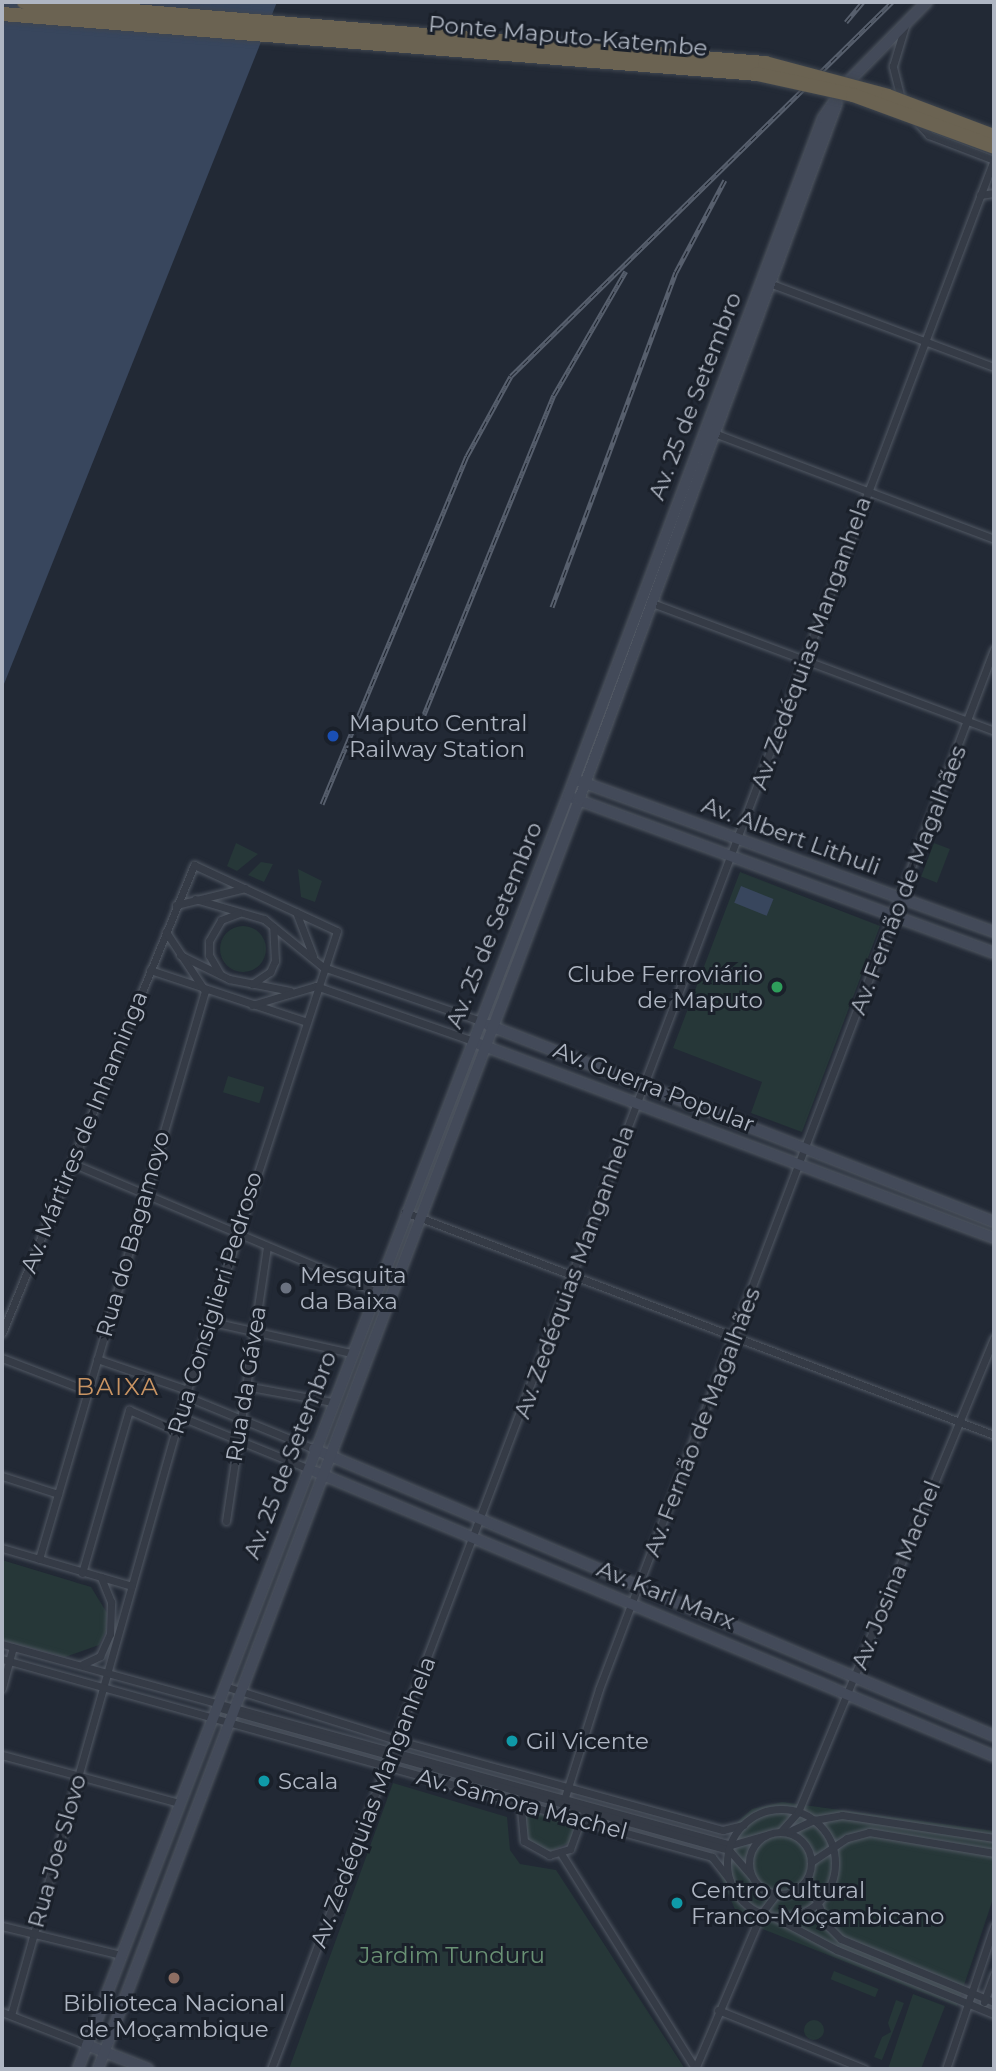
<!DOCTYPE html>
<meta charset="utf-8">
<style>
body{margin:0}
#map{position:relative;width:996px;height:2071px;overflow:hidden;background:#222935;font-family:Montserrat,sans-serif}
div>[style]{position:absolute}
.green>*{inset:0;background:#263738;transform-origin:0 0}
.round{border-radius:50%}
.water>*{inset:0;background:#38465d;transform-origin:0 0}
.roads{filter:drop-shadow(0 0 2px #525964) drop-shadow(0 0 2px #525964)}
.street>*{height:7px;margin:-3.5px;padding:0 3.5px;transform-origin:3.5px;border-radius:3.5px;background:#353b46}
.street>.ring{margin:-3.5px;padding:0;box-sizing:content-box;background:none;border:7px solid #353b46;border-radius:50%}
.secondary>*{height:10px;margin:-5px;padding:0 5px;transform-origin:5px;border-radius:5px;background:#434a59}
.rail>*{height:5px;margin-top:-2.5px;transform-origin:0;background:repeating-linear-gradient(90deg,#1a202a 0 8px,#575f6d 0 16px);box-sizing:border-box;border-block:2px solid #575f6d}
.bridges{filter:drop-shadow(0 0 2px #3f4650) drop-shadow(0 0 2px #3f4650)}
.highway-bridge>*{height:14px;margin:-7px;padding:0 7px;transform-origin:7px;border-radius:7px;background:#6b6352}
.dots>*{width:19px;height:19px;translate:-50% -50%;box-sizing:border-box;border:4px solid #1a202a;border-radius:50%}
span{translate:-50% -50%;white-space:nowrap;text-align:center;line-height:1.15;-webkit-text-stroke:6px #1a202a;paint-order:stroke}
.street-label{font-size:23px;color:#afb6c3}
.poi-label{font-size:23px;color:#afb6c3}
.left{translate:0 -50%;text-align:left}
.right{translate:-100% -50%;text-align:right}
.park-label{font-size:23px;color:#699174}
.neighbourhood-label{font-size:24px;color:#c99463;letter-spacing:2px}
.frame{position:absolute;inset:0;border:4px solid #afb6c3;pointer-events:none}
</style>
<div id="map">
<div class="green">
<div style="clip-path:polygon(236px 843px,258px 854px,237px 871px,227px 866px)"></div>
<div style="left:934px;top:843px;width:17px;height:36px;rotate:21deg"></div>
<div style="clip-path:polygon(261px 862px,273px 864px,264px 882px,248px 875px)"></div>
<div style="clip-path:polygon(298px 869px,322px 881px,315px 902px,301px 897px)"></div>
<div style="clip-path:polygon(740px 872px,880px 926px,802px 1132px,751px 1113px,762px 1082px,673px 1048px)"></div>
<div class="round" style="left:220px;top:926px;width:46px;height:46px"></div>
<div style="left:228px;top:1076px;width:38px;height:17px;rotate:17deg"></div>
<div style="clip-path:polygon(2px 1560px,91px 1587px,107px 1613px,106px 1631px,99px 1645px,65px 1657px,2px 1640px)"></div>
<div style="clip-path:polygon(393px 1783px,507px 1817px,510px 1850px,520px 1864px,556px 1870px,685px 2069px,289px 2069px)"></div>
<div style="clip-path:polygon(782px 1802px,994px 1831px,994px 1896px,957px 2006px,760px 1928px,737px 1914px,719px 1873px,734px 1825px,752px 1809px)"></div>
<div style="clip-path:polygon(523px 1809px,574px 1824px,571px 1842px,549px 1852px,527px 1844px)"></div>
<div style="left:834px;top:1971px;width:48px;height:9px;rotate:22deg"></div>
<div style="clip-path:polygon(913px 1994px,945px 2006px,921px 2069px,888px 2069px)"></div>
<div style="clip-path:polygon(896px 2000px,904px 2003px,882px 2060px,874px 2057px,882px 2037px,891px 2032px,888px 2023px)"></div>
<div class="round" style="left:804px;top:2020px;width:20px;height:20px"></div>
</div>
<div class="water">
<div style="clip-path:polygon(2px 2px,277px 2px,2px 689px)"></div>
<div style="left:741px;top:886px;width:35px;height:18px;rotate:22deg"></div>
</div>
<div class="roads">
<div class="street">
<div style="left:901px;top:99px;width:34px;rotate:-104deg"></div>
<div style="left:893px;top:66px;width:42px;rotate:-73.3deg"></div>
<div style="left:980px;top:195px;width:14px;rotate:-8deg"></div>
<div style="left:769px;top:283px;width:240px;rotate:20.5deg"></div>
<div style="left:714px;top:433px;width:299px;rotate:20.7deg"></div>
<div style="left:652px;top:603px;width:365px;rotate:20.5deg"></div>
<div style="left:195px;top:899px;width:72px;rotate:16.2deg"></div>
<div style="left:264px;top:919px;width:76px;rotate:39.1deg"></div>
<div style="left:323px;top:967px;width:164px;rotate:18.9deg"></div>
<div style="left:176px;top:905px;width:71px;rotate:-13.8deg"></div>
<div style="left:296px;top:912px;width:47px;rotate:68.9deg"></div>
<div style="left:180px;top:955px;width:55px;rotate:26.1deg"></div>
<div style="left:229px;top:979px;width:62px;rotate:11.1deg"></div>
<div style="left:150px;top:970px;width:162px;rotate:18.3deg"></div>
<div style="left:220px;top:974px;width:22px;rotate:-120deg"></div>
<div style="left:209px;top:955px;width:14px;rotate:-90deg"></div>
<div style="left:209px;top:941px;width:24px;rotate:-60deg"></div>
<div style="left:221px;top:920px;width:19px;rotate:-21deg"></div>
<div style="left:252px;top:984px;width:22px;rotate:-34deg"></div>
<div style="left:270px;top:972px;width:12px;rotate:-66deg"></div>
<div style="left:275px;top:961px;width:34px;rotate:-93deg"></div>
<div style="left:252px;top:1005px;width:67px;rotate:-16.5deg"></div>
<div style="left:316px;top:986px;width:163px;rotate:19.3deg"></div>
<div style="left:74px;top:1164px;width:327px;rotate:22.9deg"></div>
<div style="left:405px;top:1212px;width:630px;rotate:20.74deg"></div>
<div style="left:208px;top:1321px;width:147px;rotate:12.6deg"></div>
<div style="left:2px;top:1333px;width:506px;rotate:-67.69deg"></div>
<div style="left:194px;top:865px;width:157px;rotate:24.8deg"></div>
<div style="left:337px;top:931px;width:483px;rotate:108.1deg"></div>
<div style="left:187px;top:1390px;width:649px;rotate:105.73deg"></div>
<div style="left:2px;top:1358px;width:92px;rotate:21deg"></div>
<div style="left:97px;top:1359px;width:95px;rotate:19deg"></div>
<div style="left:245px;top:1386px;width:88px;rotate:10.4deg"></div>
<div style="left:185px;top:1396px;width:139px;rotate:22.3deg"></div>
<div style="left:179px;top:1416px;width:138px;rotate:22.1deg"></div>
<div style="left:2px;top:1476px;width:59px;rotate:17.8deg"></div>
<div style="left:226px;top:1521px;width:276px;rotate:-81.5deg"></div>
<div style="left:2px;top:1548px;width:135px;rotate:16.3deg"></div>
<div style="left:39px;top:1559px;width:592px;rotate:-73.71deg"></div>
<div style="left:205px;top:991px;width:71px;rotate:-123.5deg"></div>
<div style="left:82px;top:1573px;width:170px;rotate:-73.9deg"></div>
<div style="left:129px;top:1410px;width:50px;rotate:23.5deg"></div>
<div style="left:2px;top:1644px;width:756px;rotate:15.41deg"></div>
<div style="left:731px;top:1845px;width:35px;rotate:-16deg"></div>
<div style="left:2px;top:1659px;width:737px;rotate:15.58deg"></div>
<div style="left:712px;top:1857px;width:28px;rotate:52deg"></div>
<div style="left:83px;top:1664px;width:19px;rotate:-25deg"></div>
<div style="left:100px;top:1656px;width:24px;rotate:-66deg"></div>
<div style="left:110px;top:1634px;width:32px;rotate:-88deg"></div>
<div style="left:111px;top:1602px;width:27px;rotate:-112deg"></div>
<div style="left:224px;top:1686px;width:180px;rotate:17.4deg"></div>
<div style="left:396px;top:1740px;width:339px;rotate:15.4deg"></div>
<div style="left:723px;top:1830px;width:21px;rotate:-14deg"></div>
<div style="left:2px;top:1688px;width:42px;rotate:-75deg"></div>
<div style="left:216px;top:1707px;width:533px;rotate:15.58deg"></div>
<div style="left:729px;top:1850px;width:33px;rotate:49deg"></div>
<div style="left:2px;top:1755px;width:183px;rotate:15.2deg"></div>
<div style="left:565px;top:1797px;width:113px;rotate:-72.5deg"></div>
<div style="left:599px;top:1689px;width:1112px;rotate:-69.2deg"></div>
<div style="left:520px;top:1798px;width:43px;rotate:84.7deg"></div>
<div style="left:524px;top:1841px;width:29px;rotate:29deg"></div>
<div style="left:549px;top:1855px;width:22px;rotate:-16deg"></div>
<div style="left:570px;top:1849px;width:35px;rotate:-70deg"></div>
<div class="ring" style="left:727px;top:1809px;width:101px;height:101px"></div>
<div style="left:781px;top:1831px;width:25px;rotate:-48deg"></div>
<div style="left:798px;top:1812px;width:513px;rotate:-67.53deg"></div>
<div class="ring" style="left:749px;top:1832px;width:55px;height:55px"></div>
<div style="left:788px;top:1832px;width:29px;rotate:-25deg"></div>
<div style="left:814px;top:1820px;width:28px;rotate:-10deg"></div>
<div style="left:842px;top:1815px;width:154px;rotate:8.6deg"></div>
<div style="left:562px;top:1855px;width:251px;rotate:58deg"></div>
<div style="left:811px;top:1862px;width:43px;rotate:-33.7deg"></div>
<div style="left:847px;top:1838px;width:23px;rotate:-15deg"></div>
<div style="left:869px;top:1832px;width:127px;rotate:9.5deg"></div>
<div style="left:807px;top:1880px;width:51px;rotate:65.5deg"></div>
<div style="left:828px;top:1926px;width:18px;rotate:45deg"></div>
<div style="left:841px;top:1939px;width:165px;rotate:22.4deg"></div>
<div style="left:776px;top:1918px;width:69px;rotate:27.7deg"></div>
<div style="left:837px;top:1950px;width:170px;rotate:22.2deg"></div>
<div style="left:2px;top:1926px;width:122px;rotate:13.7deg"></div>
<div style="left:984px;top:2002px;width:30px;rotate:-70deg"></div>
<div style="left:718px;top:2010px;width:158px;rotate:21.9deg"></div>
<div style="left:2px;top:2012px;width:91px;rotate:21.2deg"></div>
<div style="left:271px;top:2069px;width:2041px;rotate:-69.26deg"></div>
<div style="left:994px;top:160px;width:70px;rotate:-159deg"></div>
<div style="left:929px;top:135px;width:16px;rotate:-133deg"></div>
<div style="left:695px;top:2069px;width:168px;rotate:-66.9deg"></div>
<div style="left:761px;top:1914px;width:25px;rotate:-53deg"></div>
<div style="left:946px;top:2069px;width:151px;rotate:-71.4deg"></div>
</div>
<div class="secondary">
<div style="left:579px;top:781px;width:442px;rotate:20deg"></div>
<div style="left:573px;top:798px;width:449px;rotate:20.2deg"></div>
<div style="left:488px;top:1025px;width:543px;rotate:21.27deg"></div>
<div style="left:479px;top:1044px;width:550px;rotate:20.64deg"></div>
<div style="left:314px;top:1449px;width:738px;rotate:22.88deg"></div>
<div style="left:316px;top:1472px;width:735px;rotate:22.73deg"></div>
<div style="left:87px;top:2045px;width:66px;rotate:21.5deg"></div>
<div style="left:78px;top:2069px;width:1364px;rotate:-68.95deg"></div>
<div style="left:568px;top:796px;width:724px;rotate:-69.39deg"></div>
<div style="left:823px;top:118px;width:42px;rotate:-55.6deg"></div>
<div style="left:847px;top:83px;width:114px;rotate:-45.4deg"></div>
<div style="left:98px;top:2069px;width:1357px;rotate:-69.24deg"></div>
<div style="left:579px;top:800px;width:743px;rotate:-69.69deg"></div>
</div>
</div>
<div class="rail">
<div style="left:846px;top:22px;width:26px;rotate:-50deg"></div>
<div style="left:552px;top:607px;width:357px;rotate:-69.7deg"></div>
<div style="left:676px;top:272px;width:104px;rotate:-62deg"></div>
<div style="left:421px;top:722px;width:353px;rotate:-67.9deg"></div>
<div style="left:554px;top:395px;width:143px;rotate:-59.9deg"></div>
<div style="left:322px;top:804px;width:377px;rotate:-67.4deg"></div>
<div style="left:467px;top:456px;width:91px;rotate:-61.2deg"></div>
<div style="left:511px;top:376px;width:534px;rotate:-44.47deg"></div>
</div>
<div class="bridges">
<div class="highway-bridge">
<div style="left:24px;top:2px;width:744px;rotate:4.71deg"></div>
<div style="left:765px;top:63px;width:127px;rotate:15deg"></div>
<div style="left:888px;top:96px;width:113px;rotate:20.7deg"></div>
<div style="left:2px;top:14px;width:757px;rotate:4.54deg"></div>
<div style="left:757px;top:74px;width:98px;rotate:12.3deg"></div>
<div style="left:853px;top:95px;width:150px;rotate:20.2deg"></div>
</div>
</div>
<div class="dots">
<div style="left:333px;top:736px;background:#1a4fb4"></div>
<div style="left:777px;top:987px;background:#2e9e5b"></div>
<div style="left:286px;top:1288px;background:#6b7280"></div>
<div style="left:512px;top:1741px;background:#0f9aa8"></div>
<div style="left:264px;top:1781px;background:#0f9aa8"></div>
<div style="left:677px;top:1903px;background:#0f9aa8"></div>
<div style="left:174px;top:1978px;background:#8d6e63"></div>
</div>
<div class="street-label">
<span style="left:568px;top:36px;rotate:5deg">Ponte Maputo-Katembe</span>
<span style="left:695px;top:396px;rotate:-69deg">Av. 25 de Setembro</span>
<span style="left:811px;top:643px;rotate:-70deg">Av. Zedéquias Manganhela</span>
<span style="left:791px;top:836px;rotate:20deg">Av. Albert Lithuli</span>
<span style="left:908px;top:880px;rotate:-69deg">Av. Fernão de Magalhães</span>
<span style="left:494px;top:925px;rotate:-68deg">Av. 25 de Setembro</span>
<span style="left:654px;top:1087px;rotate:21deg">Av. Guerra Popular</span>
<span style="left:84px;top:1132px;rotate:-68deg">Av. Mártires de Inhaminga</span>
<span style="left:133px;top:1234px;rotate:-74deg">Rua do Bagamoyo</span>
<span style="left:574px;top:1272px;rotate:-70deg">Av. Zedéquias Manganhela</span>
<span style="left:215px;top:1303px;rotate:-73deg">Rua Consiglieri Pedroso</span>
<span style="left:246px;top:1384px;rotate:-81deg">Rua da Gávea</span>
<span style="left:702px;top:1422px;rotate:-69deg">Av. Fernão de Magalhães</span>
<span style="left:290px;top:1455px;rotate:-69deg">Av. 25 de Setembro</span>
<span style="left:896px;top:1575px;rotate:-68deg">Av. Josina Machel</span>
<span style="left:666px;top:1595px;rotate:22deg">Av. Karl Marx</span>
<span style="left:373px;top:1802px;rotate:-69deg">Av. Zedéquias Manganhela</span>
<span style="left:522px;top:1804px;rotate:15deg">Av. Samora Machel</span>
<span style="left:57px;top:1851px;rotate:-74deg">Rua Joe Slovo</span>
</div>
<div class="poi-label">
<span class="left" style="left:349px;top:736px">Maputo Central<br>Railway Station</span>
<span class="right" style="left:763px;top:987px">Clube Ferroviário<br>de Maputo</span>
<span class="left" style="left:300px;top:1288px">Mesquita<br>da Baixa</span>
<span class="left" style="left:526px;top:1741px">Gil Vicente</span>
<span class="left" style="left:278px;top:1781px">Scala</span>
<span class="left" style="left:691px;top:1903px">Centro Cultural<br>Franco-Moçambicano</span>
<span style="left:174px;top:2016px">Biblioteca Nacional<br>de Moçambique</span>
</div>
<div class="park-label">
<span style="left:452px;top:1955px">Jardim Tunduru</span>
</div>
<div class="neighbourhood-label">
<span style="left:118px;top:1387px">BAIXA</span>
</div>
<div class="frame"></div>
</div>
